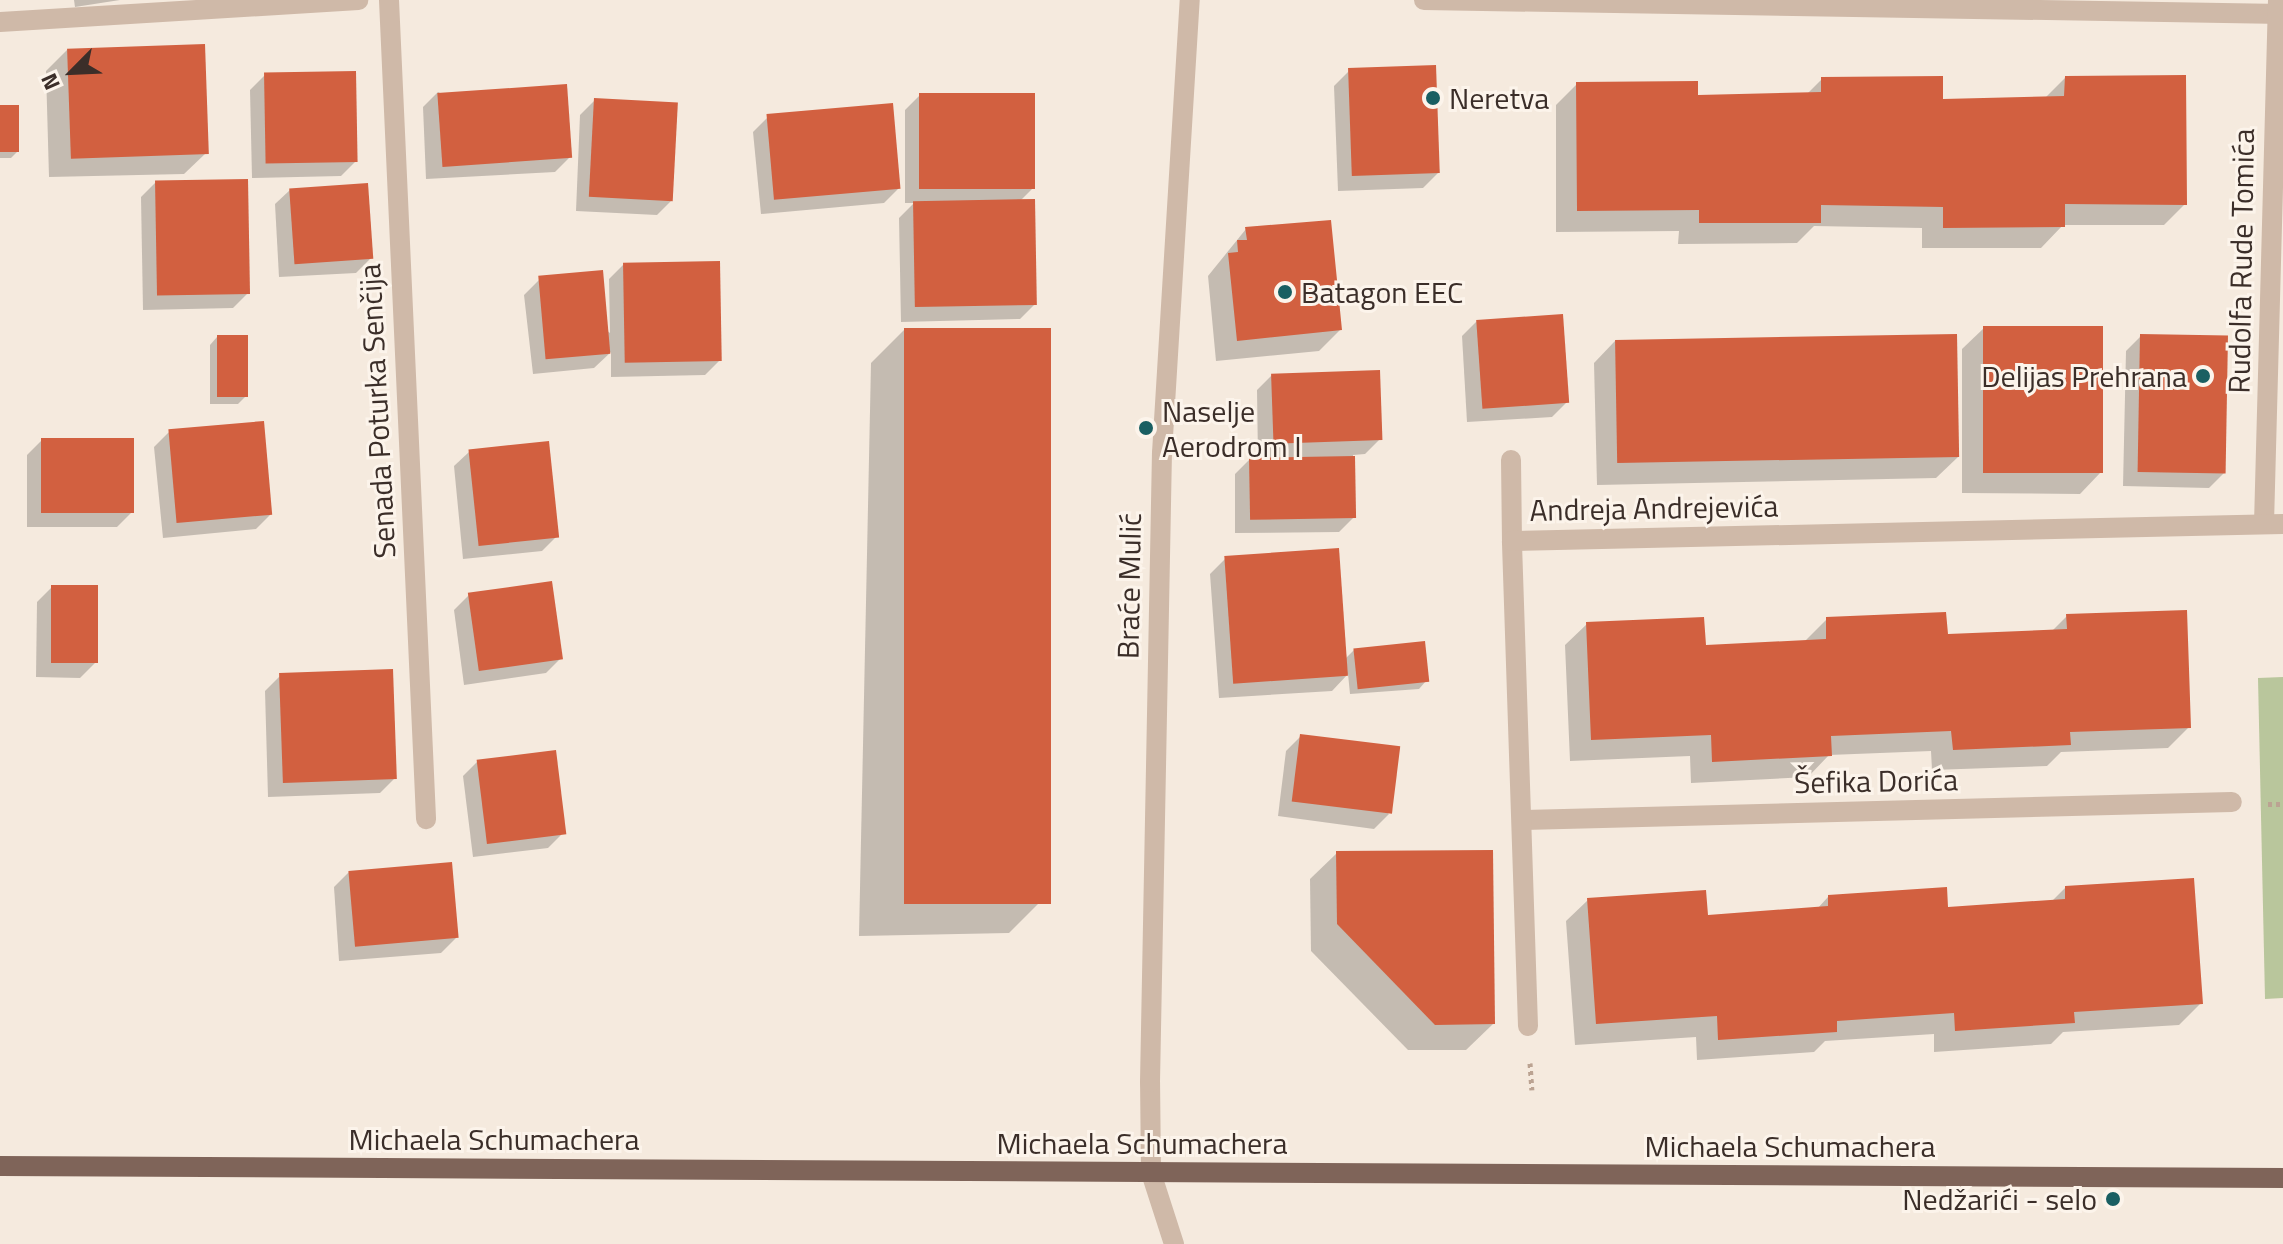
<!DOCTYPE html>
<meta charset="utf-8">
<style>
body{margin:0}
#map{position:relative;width:2283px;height:1244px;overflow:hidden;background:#f5eade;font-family:"Titillium Web",sans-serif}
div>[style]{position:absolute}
.green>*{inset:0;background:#b9c69c}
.shadow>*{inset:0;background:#0003}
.building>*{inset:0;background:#d26040;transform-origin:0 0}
.path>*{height:5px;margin-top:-2.5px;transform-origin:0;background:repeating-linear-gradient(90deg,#bba392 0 4px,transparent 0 8px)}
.minor>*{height:20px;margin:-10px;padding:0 10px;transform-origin:10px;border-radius:10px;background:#cfb9a8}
.major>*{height:20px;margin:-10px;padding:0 10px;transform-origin:10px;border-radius:10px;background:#7f6459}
.dots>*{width:22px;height:22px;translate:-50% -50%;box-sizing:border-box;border:4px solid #fcf4eb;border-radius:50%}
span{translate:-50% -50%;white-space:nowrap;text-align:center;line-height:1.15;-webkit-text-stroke:6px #fcf4eb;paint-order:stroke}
.poi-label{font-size:30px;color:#3b2e29}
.left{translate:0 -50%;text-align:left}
.right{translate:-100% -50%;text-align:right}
.street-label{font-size:30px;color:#3b2e29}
.north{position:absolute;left:32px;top:32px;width:80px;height:80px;-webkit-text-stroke:6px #fcf4eb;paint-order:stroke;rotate:246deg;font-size:22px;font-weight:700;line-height:32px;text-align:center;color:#3b2e29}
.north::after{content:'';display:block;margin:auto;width:28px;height:36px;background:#3b2e29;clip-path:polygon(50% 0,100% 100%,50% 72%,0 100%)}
</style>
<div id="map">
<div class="green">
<div style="clip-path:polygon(2283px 677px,2283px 998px,2265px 999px,2258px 678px)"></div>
</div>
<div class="shadow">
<div style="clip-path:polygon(74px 0,120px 0,75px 7px)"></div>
<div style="clip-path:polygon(68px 49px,206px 153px,184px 174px,49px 177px,46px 71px)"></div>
<div style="clip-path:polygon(1349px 71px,1438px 173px,1423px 188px,1338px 191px,1334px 86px)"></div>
<div style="clip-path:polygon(265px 75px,356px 161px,341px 176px,252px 178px,250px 90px)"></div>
<div style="clip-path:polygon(2065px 78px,2185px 204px,2164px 225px,2063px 225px,2041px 248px,1922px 248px,1922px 228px,1814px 226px,1797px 243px,1678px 244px,1679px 231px,1556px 232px,1556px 105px,1577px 84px,1696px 97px,1806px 95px,1822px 79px,1941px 101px,2045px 98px)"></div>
<div style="clip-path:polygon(438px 92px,570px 157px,555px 172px,426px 179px,423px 107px)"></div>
<div style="clip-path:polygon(920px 95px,1033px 188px,1020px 201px,1035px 304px,1020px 319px,901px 322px,899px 218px,914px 203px,905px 203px,905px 110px)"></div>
<div style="clip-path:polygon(595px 100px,672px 200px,657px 215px,576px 211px,580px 115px)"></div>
<div style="clip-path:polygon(0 107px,18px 151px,11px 158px,0 158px)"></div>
<div style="clip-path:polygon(768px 117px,899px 188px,884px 203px,761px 214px,753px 132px)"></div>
<div style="clip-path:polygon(156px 182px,248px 293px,233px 308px,143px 310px,141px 197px)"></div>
<div style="clip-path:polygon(290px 190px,371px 258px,356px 273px,279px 277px,275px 204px)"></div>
<div style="clip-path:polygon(1246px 229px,1340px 330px,1319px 351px,1216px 361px,1208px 276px)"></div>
<div style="clip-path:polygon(624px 264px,720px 360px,705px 375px,611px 377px,611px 352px,594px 368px,533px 374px,524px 295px,539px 280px,610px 333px,609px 279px)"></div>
<div style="clip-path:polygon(1477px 321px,1567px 402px,1552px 417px,1467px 422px,1462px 336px)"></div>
<div style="clip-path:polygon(1984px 328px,2101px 472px,2080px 494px,1962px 493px,1962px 349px)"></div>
<div style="clip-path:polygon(904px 330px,1042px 900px,1009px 933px,859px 936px,871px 363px)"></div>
<div style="clip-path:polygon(2141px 336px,2224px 473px,2209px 488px,2123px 486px,2126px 351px)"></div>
<div style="clip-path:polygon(217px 337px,245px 397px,238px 404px,210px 404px,210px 345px)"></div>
<div style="clip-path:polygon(1615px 341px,1958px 457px,1936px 478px,1597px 485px,1594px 363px)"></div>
<div style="clip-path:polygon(1272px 375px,1380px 439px,1365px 454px,1353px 455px,1354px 517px,1339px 532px,1235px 533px,1235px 474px,1250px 459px,1258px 459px,1257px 390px)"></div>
<div style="clip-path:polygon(169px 432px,271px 514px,256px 529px,163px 538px,154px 447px)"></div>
<div style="clip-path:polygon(42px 440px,132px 512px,117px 527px,27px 527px,27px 455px)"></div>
<div style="clip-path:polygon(469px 452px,557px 536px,542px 551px,463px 559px,454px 466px)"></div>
<div style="clip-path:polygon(1225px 559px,1345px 659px,1354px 650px,1426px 681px,1419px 689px,1350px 694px,1348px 674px,1332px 691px,1219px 698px,1210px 574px)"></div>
<div style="clip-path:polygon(52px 587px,95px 663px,80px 678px,36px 677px,37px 602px)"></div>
<div style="clip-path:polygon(469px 595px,561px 658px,546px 673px,464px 685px,454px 610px)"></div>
<div style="clip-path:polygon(2067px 616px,2189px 727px,2168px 748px,2061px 752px,2047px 766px,1932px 770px,1931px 751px,1829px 755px,1808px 777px,1691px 783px,1690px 756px,1570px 761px,1565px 645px,1587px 624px,1704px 647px,1805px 641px,1827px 619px,1946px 636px,2051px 632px)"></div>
<div style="clip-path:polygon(280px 676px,395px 778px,380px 793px,268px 797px,265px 691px)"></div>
<div style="clip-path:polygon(1301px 736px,1389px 814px,1374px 829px,1278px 816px,1286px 751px)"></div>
<div style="clip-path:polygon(478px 761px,563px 833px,548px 848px,473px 857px,463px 776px)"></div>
<div style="clip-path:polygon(1337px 853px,1493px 1024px,1466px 1050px,1408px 1050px,1311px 951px,1310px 879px)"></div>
<div style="clip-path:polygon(349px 872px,456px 938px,441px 953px,339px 961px,334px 887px)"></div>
<div style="clip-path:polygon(2065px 888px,2200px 1004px,2179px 1025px,2063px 1032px,2051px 1044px,1934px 1052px,1934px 1034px,1825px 1041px,1814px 1052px,1697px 1060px,1696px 1037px,1575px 1045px,1566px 921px,1588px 900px,1706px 917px,1817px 909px,1828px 897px,1946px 910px,2051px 902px)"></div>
</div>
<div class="building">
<div style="left:205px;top:44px;width:110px;height:138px;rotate:88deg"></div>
<div style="left:1436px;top:65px;width:108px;height:88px;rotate:88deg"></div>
<div style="left:356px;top:71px;width:91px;height:92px;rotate:89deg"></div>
<div style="clip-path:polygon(2186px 75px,2187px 205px,2065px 204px,2065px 227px,1943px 228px,1943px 207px,1821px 205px,1821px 223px,1699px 223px,1699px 210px,1577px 211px,1576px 82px,1698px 81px,1698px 95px,1821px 92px,1821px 77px,1943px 76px,1943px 99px,2064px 96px,2065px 76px)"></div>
<div style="left:567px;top:84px;width:74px;height:130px;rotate:86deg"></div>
<div style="left:919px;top:93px;width:116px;height:96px"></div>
<div style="left:594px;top:98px;width:84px;height:99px;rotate:3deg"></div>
<div style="left:893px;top:103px;width:86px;height:127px;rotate:85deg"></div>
<div style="left:0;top:105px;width:19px;height:47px"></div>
<div style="left:248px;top:179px;width:115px;height:93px;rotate:89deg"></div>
<div style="left:368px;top:183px;width:76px;height:79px;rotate:86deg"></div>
<div style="left:1035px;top:199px;width:106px;height:122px;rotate:89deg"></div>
<div style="clip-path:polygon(1331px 220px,1342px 330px,1237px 341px,1228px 253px,1238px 252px,1237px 240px,1247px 240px,1245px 227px)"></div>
<div style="left:720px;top:261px;width:100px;height:97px;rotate:89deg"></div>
<div style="left:603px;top:270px;width:84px;height:65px;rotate:85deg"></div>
<div style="left:1563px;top:314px;width:89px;height:87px;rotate:86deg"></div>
<div style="left:1983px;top:326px;width:120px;height:147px"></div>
<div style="left:904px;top:328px;width:147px;height:576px"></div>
<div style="left:1957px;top:334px;width:123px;height:342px;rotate:89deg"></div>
<div style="left:2140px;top:334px;width:88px;height:138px;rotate:1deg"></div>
<div style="left:217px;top:335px;width:31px;height:62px"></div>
<div style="left:1380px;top:370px;width:70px;height:109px;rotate:88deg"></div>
<div style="left:264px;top:421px;width:94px;height:96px;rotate:85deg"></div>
<div style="left:41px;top:438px;width:93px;height:75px"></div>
<div style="left:549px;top:441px;width:97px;height:81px;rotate:84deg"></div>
<div style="left:1355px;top:456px;width:62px;height:106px;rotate:89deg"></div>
<div style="left:1339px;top:548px;width:128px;height:115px;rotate:86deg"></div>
<div style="left:552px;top:581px;width:79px;height:85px;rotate:82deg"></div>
<div style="left:51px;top:585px;width:47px;height:78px"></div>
<div style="clip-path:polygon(2187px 610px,2191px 728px,2070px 732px,2071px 745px,1953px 750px,1951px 731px,1831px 736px,1832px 756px,1712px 762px,1711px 735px,1591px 740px,1586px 622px,1704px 617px,1706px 645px,1826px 639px,1826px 617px,1946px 612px,1948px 634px,2067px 629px,2066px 614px)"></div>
<div style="left:1425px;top:641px;width:41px;height:72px;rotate:84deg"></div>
<div style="left:393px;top:669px;width:110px;height:114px;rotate:88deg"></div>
<div style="left:1300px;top:734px;width:101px;height:68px;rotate:7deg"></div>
<div style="left:556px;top:750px;width:85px;height:80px;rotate:83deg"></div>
<div style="clip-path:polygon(1493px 850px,1495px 1024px,1435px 1025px,1337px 924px,1336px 851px)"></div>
<div style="left:452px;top:862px;width:76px;height:104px;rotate:85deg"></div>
<div style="clip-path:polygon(2194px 878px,2203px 1004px,2074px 1012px,2075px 1023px,1955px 1031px,1954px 1013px,1837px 1021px,1837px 1032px,1718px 1040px,1717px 1016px,1596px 1024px,1587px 898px,1706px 890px,1708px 915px,1828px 906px,1828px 895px,1947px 887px,1948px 907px,2065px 899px,2065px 886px)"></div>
</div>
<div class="path">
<div style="left:2268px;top:804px;width:15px"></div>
<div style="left:1530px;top:1063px;width:27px;rotate:86deg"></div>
</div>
<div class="minor">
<div style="left:389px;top:0;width:820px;rotate:87.41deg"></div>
<div style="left:1424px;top:0;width:859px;rotate:0.93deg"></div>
<div style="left:0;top:22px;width:359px;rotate:-3.5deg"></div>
<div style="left:1511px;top:460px;width:81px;rotate:89.3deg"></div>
<div style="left:2264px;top:524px;width:524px;rotate:-88.47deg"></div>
<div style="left:1522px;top:820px;width:710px;rotate:-1.45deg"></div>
<div style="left:1528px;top:1026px;width:485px;rotate:-91.9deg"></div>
<div style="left:1512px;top:541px;width:771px;rotate:-1.26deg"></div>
<div style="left:1174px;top:1244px;width:75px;rotate:-107.9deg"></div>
<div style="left:1151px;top:1173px;width:91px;rotate:-90.6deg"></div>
<div style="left:1150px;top:1082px;width:629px;rotate:-88.91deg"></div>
<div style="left:1162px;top:453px;width:454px;rotate:-86.5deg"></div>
</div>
<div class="major">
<div style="left:0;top:1166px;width:2283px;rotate:0.3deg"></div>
</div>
<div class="dots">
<div style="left:1433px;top:98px;background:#1a5f62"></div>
<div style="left:1285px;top:292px;background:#1a5f62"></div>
<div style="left:2203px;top:376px;background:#1a5f62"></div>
<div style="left:1146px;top:428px;background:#1a5f62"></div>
<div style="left:2113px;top:1199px;background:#1a5f62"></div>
</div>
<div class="poi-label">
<span class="left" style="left:1449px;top:98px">Neretva</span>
<span class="left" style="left:1301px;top:292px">Batagon EEC</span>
<span class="right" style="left:2187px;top:376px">Delijas Prehrana</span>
<span class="left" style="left:1162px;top:428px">Naselje<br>Aerodrom I</span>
<span class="right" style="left:2097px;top:1199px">Nedžarići - selo</span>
</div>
<div class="street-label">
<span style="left:2241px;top:261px;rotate:-89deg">Rudolfa Rude Tomića</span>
<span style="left:377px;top:411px;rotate:-93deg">Senada Poturka Senčija</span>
<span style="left:1654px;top:508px;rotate:-1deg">Andreja Andrejevića</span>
<span style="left:1129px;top:586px;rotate:-89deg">Braće Mulić</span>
<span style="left:1876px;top:781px;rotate:-1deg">Šefika Dorića</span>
<span style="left:494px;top:1139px">Michaela Schumachera</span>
<span style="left:1142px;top:1143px">Michaela Schumachera</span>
<span style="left:1790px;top:1146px">Michaela Schumachera</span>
</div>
<div class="north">N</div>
</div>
